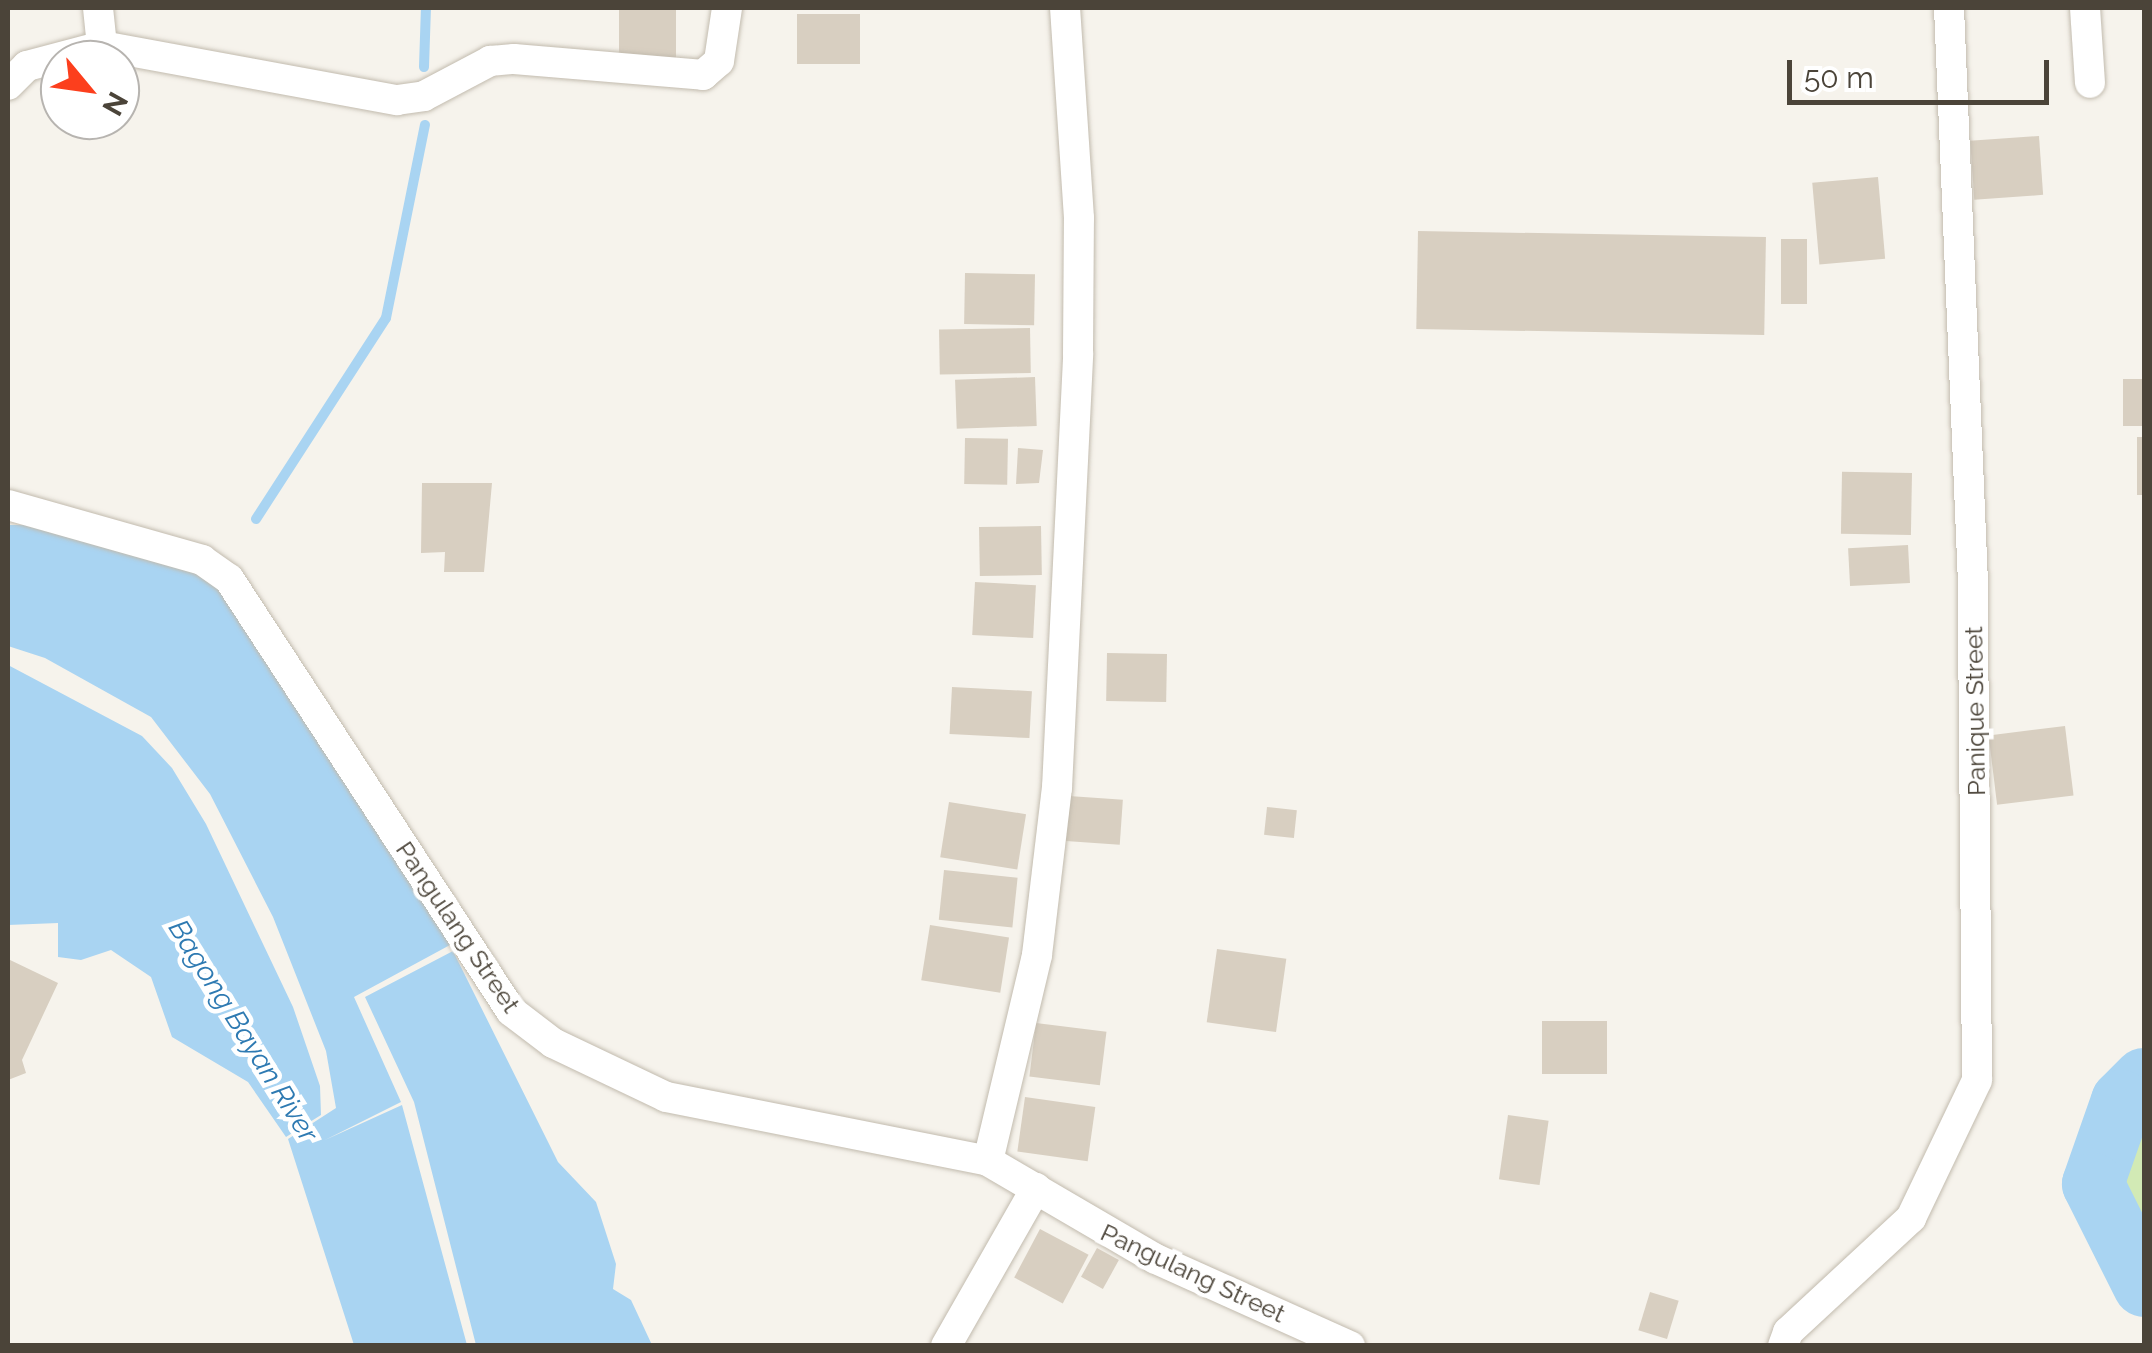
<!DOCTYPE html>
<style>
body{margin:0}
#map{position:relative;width:2152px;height:1353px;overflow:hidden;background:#f6f3ec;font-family:Raleway,sans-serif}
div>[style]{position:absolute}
.green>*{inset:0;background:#d2eab5}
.water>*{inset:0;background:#a9d4f2}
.stream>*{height:10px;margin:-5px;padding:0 5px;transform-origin:5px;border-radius:5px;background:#a9d4f2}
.river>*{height:62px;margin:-31px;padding:0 31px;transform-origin:31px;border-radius:31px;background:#a9d4f2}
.building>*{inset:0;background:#d8cfc1;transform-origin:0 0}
.roads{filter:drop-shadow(0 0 2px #c2bbae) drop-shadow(0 0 2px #c2bbae)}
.street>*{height:30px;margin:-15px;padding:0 15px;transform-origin:15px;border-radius:15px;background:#fff}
span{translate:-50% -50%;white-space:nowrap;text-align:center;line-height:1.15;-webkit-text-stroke:9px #fff;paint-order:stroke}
.street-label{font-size:25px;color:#4b4439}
.water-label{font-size:28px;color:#2e7ab2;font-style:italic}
.frame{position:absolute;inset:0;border:10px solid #4b4439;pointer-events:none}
.north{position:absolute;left:40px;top:40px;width:100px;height:100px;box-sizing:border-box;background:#fff;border:2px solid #b7b4b0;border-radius:50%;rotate:119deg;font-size:28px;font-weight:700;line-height:40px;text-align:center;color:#4b4439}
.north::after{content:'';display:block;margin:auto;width:35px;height:45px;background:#fc3f1d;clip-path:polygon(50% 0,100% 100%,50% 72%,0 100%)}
.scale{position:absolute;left:1787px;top:60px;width:262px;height:45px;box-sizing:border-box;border:5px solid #4b4439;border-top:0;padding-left:12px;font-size:30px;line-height:35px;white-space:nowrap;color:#4b4439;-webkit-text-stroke:8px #fff;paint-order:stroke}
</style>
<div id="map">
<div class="green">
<div style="clip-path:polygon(2144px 1117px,2144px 1248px,2117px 1196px)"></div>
</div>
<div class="water">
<div style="clip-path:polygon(8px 525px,43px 525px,219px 575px,450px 945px,354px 997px,401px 1102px,325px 1140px,402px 1105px,467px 1345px,354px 1345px,288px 1139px,336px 1108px,326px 1051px,273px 917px,210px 794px,151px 717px,45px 658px,8px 646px)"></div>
<div style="clip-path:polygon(8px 665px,142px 736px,172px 768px,206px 824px,293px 1007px,320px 1086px,321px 1115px,286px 1137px,248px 1082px,172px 1037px,151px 977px,111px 950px,81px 960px,58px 957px,58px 923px,8px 925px)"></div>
<div style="clip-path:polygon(453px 951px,558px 1162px,596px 1202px,616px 1264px,613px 1289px,631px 1300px,652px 1345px,476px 1345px,414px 1102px,365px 997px)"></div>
</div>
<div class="stream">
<div style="left:424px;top:67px;width:59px;rotate:-88.1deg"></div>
<div style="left:256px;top:519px;width:239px;rotate:-57.1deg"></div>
<div style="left:386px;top:318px;width:197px;rotate:-78.6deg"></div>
</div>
<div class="river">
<div style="left:2144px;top:1079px;width:31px;rotate:135deg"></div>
<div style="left:2122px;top:1101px;width:88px;rotate:109.3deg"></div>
<div style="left:2093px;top:1184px;width:114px;rotate:63.4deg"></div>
</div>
<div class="building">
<div style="left:619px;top:8px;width:57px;height:51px"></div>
<div style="left:797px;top:14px;width:63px;height:50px"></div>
<div style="left:2039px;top:136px;width:59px;height:69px;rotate:86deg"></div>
<div style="left:1878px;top:177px;width:82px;height:66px;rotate:85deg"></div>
<div style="left:1418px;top:231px;width:348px;height:98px;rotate:1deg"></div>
<div style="left:1781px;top:239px;width:26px;height:65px"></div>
<div style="left:965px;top:273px;width:70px;height:51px;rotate:1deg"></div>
<div style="left:1030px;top:328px;width:45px;height:91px;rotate:89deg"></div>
<div style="left:1035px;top:377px;width:49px;height:80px;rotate:88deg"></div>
<div style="left:2123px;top:379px;width:21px;height:47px"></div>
<div style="left:2137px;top:437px;width:7px;height:58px"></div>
<div style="left:965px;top:438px;width:43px;height:46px;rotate:1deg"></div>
<div style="clip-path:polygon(1018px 448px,1043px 450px,1039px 483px,1016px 484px)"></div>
<div style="left:1912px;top:473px;width:62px;height:70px;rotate:91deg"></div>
<div style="clip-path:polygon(422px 483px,492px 483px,484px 572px,444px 572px,445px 552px,421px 553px)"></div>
<div style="left:1041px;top:526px;width:49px;height:62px;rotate:89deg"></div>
<div style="left:1908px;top:545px;width:38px;height:60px;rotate:87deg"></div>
<div style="left:975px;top:582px;width:61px;height:53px;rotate:3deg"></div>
<div style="left:1107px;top:653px;width:60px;height:48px;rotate:1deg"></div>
<div style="left:952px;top:687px;width:80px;height:47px;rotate:3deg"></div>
<div style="left:2065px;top:726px;width:70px;height:77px;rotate:83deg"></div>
<div style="left:1069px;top:796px;width:54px;height:45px;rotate:4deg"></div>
<div style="left:949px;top:802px;width:78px;height:56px;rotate:9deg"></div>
<div style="left:1267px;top:807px;width:30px;height:28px;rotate:6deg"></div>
<div style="left:944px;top:870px;width:74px;height:50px;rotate:6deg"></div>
<div style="left:930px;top:925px;width:80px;height:56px;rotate:9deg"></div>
<div style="left:1217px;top:949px;width:70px;height:74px;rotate:8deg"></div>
<div style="clip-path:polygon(8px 959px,58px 983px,22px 1060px,26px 1073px,8px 1080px)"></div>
<div style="left:1542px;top:1021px;width:65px;height:53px"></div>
<div style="left:1036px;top:1023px;width:71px;height:54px;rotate:7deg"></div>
<div style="left:1025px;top:1097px;width:71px;height:55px;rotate:8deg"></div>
<div style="left:1508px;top:1115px;width:41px;height:65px;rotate:8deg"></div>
<div style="left:1040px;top:1229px;width:55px;height:55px;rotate:28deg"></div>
<div style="left:1097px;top:1248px;width:25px;height:33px;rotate:29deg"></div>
<div style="left:1650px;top:1292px;width:30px;height:40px;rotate:17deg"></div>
</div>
<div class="roads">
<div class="street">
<div style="left:2085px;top:8px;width:75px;rotate:86.2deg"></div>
<div style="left:102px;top:46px;width:300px;rotate:10.4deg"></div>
<div style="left:397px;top:100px;width:27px;rotate:-8deg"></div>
<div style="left:424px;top:96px;width:75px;rotate:-27.9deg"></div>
<div style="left:490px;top:61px;width:24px;rotate:-5deg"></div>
<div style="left:514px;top:59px;width:190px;rotate:4.8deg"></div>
<div style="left:703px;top:75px;width:21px;rotate:-41deg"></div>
<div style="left:719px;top:61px;width:54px;rotate:-81.4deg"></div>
<div style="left:8px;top:85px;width:27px;rotate:-45deg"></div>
<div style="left:27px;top:66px;width:78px;rotate:-14.9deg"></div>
<div style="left:102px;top:46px;width:38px;rotate:-96deg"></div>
<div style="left:8px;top:505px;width:202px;rotate:15.8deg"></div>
<div style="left:202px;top:560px;width:33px;rotate:35deg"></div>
<div style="left:229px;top:579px;width:516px;rotate:56.86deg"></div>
<div style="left:511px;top:1011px;width:53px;rotate:37.3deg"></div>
<div style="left:553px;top:1043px;width:125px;rotate:25.5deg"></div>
<div style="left:666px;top:1097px;width:328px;rotate:11.2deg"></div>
<div style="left:988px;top:1161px;width:194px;rotate:30.3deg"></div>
<div style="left:1156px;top:1259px;width:213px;rotate:24.2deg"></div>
<div style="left:988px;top:1161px;width:212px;rotate:-76.6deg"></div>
<div style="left:1037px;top:955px;width:168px;rotate:-83.2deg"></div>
<div style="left:1057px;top:788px;width:435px;rotate:-87.2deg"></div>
<div style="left:1078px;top:354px;width:136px;rotate:-89.6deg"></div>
<div style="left:1079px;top:218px;width:210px;rotate:-93.8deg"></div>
<div style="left:946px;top:1346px;width:182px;rotate:-60.3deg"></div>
<div style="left:1783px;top:1346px;width:15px;rotate:-70deg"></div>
<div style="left:1788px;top:1332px;width:168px;rotate:-42.8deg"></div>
<div style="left:1911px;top:1218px;width:153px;rotate:-64.4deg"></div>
<div style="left:1977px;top:1080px;width:497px;rotate:-90.5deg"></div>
<div style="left:1973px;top:583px;width:576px;rotate:-92.39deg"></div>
</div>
</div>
<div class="street-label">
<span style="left:1975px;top:711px;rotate:-91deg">Panique Street</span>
<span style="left:458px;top:927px;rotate:56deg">Pangulang Street</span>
<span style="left:1193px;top:1273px;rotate:25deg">Pangulang Street</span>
</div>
<div class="water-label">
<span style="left:243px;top:1031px;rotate:58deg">Bagong Bayan River</span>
</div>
<div class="frame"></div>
<div class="north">N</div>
<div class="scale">50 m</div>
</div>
